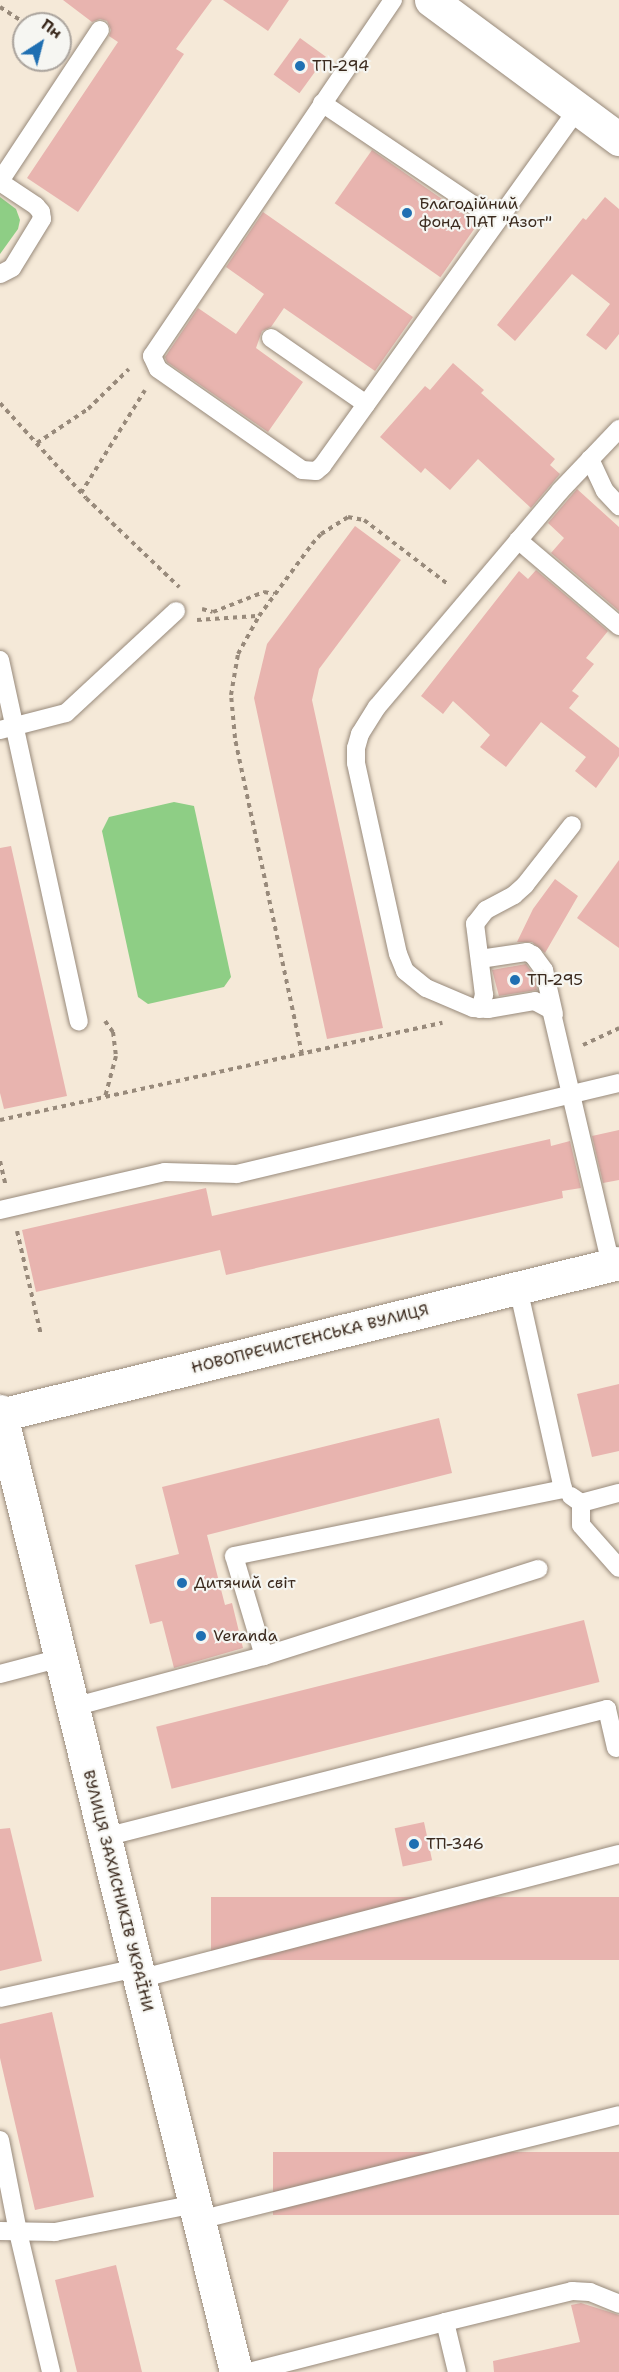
<!DOCTYPE html>
<meta charset="utf-8">
<style>
body{margin:0}
#map{position:relative;width:619px;height:2372px;overflow:hidden;background:#f5e9d8;font-family:"Shantell Sans",sans-serif}
div>[style]{position:absolute}
.green>*{inset:0;background:#8ece85}
.building>*{inset:0;background:#e8b4af;transform-origin:0 0}
.path>*{height:4px;margin-top:-2px;transform-origin:0;background:repeating-linear-gradient(90deg,#988a7b 0 4.5px,transparent 0 9px)}
.roads{filter:drop-shadow(0 0 2px #988a7b) drop-shadow(0 0 2px #988a7b)}
.lane>*{height:18px;margin:-9px;padding:0 9px;transform-origin:9px;border-radius:9px;background:#fff}
.street>*{height:33px;margin:-16.5px;padding:0 16.5px;transform-origin:16.5px;border-radius:16.5px;background:#fff}
.secondary>*{height:33px;margin:-16.5px;padding:0 16.5px;transform-origin:16.5px;border-radius:16.5px;background:#fff}
.dots>*{width:16px;height:16px;translate:-50% -50%;box-sizing:border-box;border:3px solid #f6f6f2;border-radius:50%}
span{translate:-50% -50%;white-space:nowrap;text-align:center;line-height:1.15;-webkit-text-stroke:4.5px #f6f6f2;paint-order:stroke}
.poi-label{font-size:16px;color:#3b2a1e}
.left{translate:0 -50%;text-align:left}
.street-label{font-size:16px;color:#3b2a1e}
.north{position:absolute;left:12px;top:12px;width:60px;height:60px;box-sizing:border-box;background:#f6f6f2;border:2px solid #aba49d;border-radius:50%;rotate:36deg;font-size:16px;font-weight:700;line-height:24px;text-align:center;color:#3b2a1e}
.north::after{content:'';display:block;margin:auto;width:21px;height:27px;background:#1f6fb2;clip-path:polygon(50% 0,100% 100%,50% 72%,0 100%)}
</style>
<div id="map">
<div class="green">
<div style="clip-path:polygon(0 197px,16px 209px,20px 220px,18px 229px,0 254px)"></div>
<div style="clip-path:polygon(174px 802px,194px 806px,231px 977px,224px 987px,148px 1004px,138px 997px,102px 831px,109px 817px)"></div>
</div>
<div class="building">
<div style="clip-path:polygon(63px 0,212px 0,176px 49px,184px 54px,78px 212px,27px 178px,118px 42px,109px 36px,111px 30px,107px 21px,100px 19px,92px 22px)"></div>
<div style="clip-path:polygon(223px 0,289px 0,268px 31px)"></div>
<div style="left:300px;top:38px;width:32px;height:45px;rotate:36deg"></div>
<div style="left:372px;top:150px;width:129px;height:65px;rotate:35deg"></div>
<div style="clip-path:polygon(605px 197px,619px 209px,619px 334px,606px 350px,586px 335px,610px 304px,572px 274px,515px 341px,497px 325px,583px 218px,586px 220px)"></div>
<div style="clip-path:polygon(263px 212px,413px 317px,375px 371px,284px 308px,271px 327px,262px 331px,256px 348px,303px 382px,268px 432px,167px 362px,165px 357px,198px 308px,236px 334px,264px 294px,226px 267px)"></div>
<div style="clip-path:polygon(453px 363px,484px 390px,481px 393px,555px 459px,550px 465px,560px 474px,531px 508px,478px 459px,450px 490px,425px 468px,421px 473px,380px 437px,425px 386px,430px 390px)"></div>
<div style="clip-path:polygon(577px 489px,619px 527px,619px 611px,551px 553px,564px 538px,548px 523px)"></div>
<div style="clip-path:polygon(355px 526px,401px 560px,319px 669px,312px 700px,383px 1028px,327px 1039px,254px 698px,267px 644px)"></div>
<div style="clip-path:polygon(536px 570px,608px 631px,586px 658px,594px 664px,572px 691px,579px 696px,569px 708px,619px 748px,619px 756px,596px 788px,575px 771px,586px 757px,541px 722px,506px 767px,480px 747px,490px 735px,453px 701px,443px 714px,421px 696px,519px 571px,528px 579px)"></div>
<div style="clip-path:polygon(11px 846px,67px 1096px,4px 1109px,0 1093px,0 848px)"></div>
<div style="clip-path:polygon(619px 860px,619px 948px,577px 918px)"></div>
<div style="clip-path:polygon(555px 879px,578px 896px,545px 953px,532px 942px,517px 942px,533px 909px)"></div>
<div style="clip-path:polygon(526px 964px,534px 975px,537px 990px,499px 996px,492px 970px)"></div>
<div style="clip-path:polygon(619px 1130px,619px 1180px,603px 1183px,592px 1136px)"></div>
<div style="clip-path:polygon(550px 1139px,551px 1146px,570px 1141px,581px 1188px,562px 1191px,563px 1198px,226px 1275px,220px 1250px,36px 1292px,22px 1230px,206px 1188px,212px 1216px)"></div>
<div style="clip-path:polygon(619px 1384px,619px 1451px,592px 1457px,577px 1394px)"></div>
<div style="clip-path:polygon(439px 1418px,452px 1473px,207px 1535px,225px 1605px,232px 1603px,243px 1648px,174px 1668px,162px 1621px,150px 1624px,135px 1565px,179px 1554px,162px 1487px)"></div>
<div style="left:584px;top:1620px;width:64px;height:441px;rotate:76deg"></div>
<div style="left:424px;top:1822px;width:39px;height:30px;rotate:78deg"></div>
<div style="clip-path:polygon(10px 1828px,42px 1961px,0 1971px,0 1829px)"></div>
<div style="left:619px;top:1897px;width:63px;height:408px;rotate:90deg"></div>
<div style="clip-path:polygon(52px 2012px,94px 2197px,35px 2210px,0 2058px,0 2024px)"></div>
<div style="left:619px;top:2152px;width:63px;height:346px;rotate:90deg"></div>
<div style="clip-path:polygon(116px 2265px,142px 2372px,77px 2372px,55px 2280px)"></div>
<div style="clip-path:polygon(581px 2303px,619px 2315px,619px 2372px,494px 2372px,493px 2361px,580px 2342px,571px 2305px)"></div>
</div>
<div class="path">
<div style="left:0;top:7px;width:31px;rotate:33deg"></div>
<div style="left:0;top:403px;width:128px;rotate:47.8deg"></div>
<div style="left:86px;top:498px;width:129px;rotate:43.7deg"></div>
<div style="left:37px;top:443px;width:61px;rotate:-33.7deg"></div>
<div style="left:88px;top:409px;width:57px;rotate:-44.3deg"></div>
<div style="left:81px;top:493px;width:121px;rotate:-58.1deg"></div>
<div style="left:202px;top:609px;width:11px;rotate:15deg"></div>
<div style="left:213px;top:612px;width:55px;rotate:-21.4deg"></div>
<div style="left:264px;top:592px;width:10px;rotate:11deg"></div>
<div style="left:197px;top:620px;width:61px;rotate:-3.8deg"></div>
<div style="left:105px;top:1021px;width:14px;rotate:54deg"></div>
<div style="left:113px;top:1032px;width:24px;rotate:83deg"></div>
<div style="left:116px;top:1056px;width:42px;rotate:105deg"></div>
<div style="left:583px;top:1045px;width:40px;rotate:-25deg"></div>
<div style="left:302px;top:1054px;width:323px;rotate:-102deg"></div>
<div style="left:235px;top:738px;width:43px;rotate:-95.3deg"></div>
<div style="left:231px;top:695px;width:42px;rotate:-80.3deg"></div>
<div style="left:238px;top:654px;width:43px;rotate:-61.1deg"></div>
<div style="left:259px;top:616px;width:89px;rotate:-53.6deg"></div>
<div style="left:312px;top:544px;width:13px;rotate:-48deg"></div>
<div style="left:321px;top:534px;width:32px;rotate:-32deg"></div>
<div style="left:348px;top:517px;width:16px;rotate:11deg"></div>
<div style="left:364px;top:520px;width:107px;rotate:37.4deg"></div>
<div style="left:0;top:1120px;width:453px;rotate:-12.4deg"></div>
<div style="left:0;top:1161px;width:23px;rotate:77deg"></div>
<div style="left:17px;top:1231px;width:107px;rotate:77deg"></div>
</div>
<div class="roads">
<div class="lane">
<div style="left:393px;top:0;width:430px;rotate:124.1deg"></div>
<div style="left:152px;top:356px;width:14px;rotate:65deg"></div>
<div style="left:158px;top:369px;width:176px;rotate:35deg"></div>
<div style="left:302px;top:470px;width:14px;rotate:4deg"></div>
<div style="left:316px;top:471px;width:8px;rotate:-40deg"></div>
<div style="left:322px;top:466px;width:439px;rotate:-54.4deg"></div>
<div style="left:322px;top:103px;width:211px;rotate:34deg"></div>
<div style="left:0;top:181px;width:181px;rotate:-56.5deg"></div>
<div style="left:0;top:182px;width:43px;rotate:33.7deg"></div>
<div style="left:36px;top:206px;width:8px;rotate:50deg"></div>
<div style="left:41px;top:212px;width:7px;rotate:82deg"></div>
<div style="left:42px;top:219px;width:57px;rotate:121.5deg"></div>
<div style="left:12px;top:268px;width:13px;rotate:153deg"></div>
<div style="left:271px;top:338px;width:116px;rotate:34.8deg"></div>
<div style="left:590px;top:459px;width:35px;rotate:65deg"></div>
<div style="left:605px;top:491px;width:21px;rotate:47deg"></div>
<div style="left:518px;top:540px;width:133px;rotate:40.4deg"></div>
<div style="left:0;top:660px;width:370px;rotate:77.7deg"></div>
<div style="left:0;top:730px;width:68px;rotate:-14.4deg"></div>
<div style="left:66px;top:713px;width:150px;rotate:-42.8deg"></div>
<div style="left:480px;top:959px;width:48px;rotate:-8.5deg"></div>
<div style="left:527px;top:952px;width:7px;rotate:27deg"></div>
<div style="left:533px;top:955px;width:19px;rotate:54deg"></div>
<div style="left:544px;top:970px;width:45px;rotate:77.2deg"></div>
<div style="left:480px;top:1009px;width:15px;rotate:-74deg"></div>
<div style="left:484px;top:995px;width:72px;rotate:-97.2deg"></div>
<div style="left:475px;top:924px;width:18px;rotate:-52deg"></div>
<div style="left:486px;top:910px;width:32px;rotate:-28deg"></div>
<div style="left:514px;top:895px;width:15px;rotate:-42deg"></div>
<div style="left:525px;top:885px;width:76px;rotate:-51.9deg"></div>
<div style="left:0;top:1210px;width:169px;rotate:-13deg"></div>
<div style="left:165px;top:1172px;width:72px;rotate:1.6deg"></div>
<div style="left:237px;top:1174px;width:393px;rotate:-13.4deg"></div>
<div style="left:611px;top:1265px;width:262px;rotate:-103.2deg"></div>
<div style="left:551px;top:1010px;width:18px;rotate:-151deg"></div>
<div style="left:535px;top:1001px;width:48px;rotate:170.3deg"></div>
<div style="left:488px;top:1009px;width:15px;rotate:-176deg"></div>
<div style="left:473px;top:1008px;width:51px;rotate:-156.9deg"></div>
<div style="left:426px;top:988px;width:27px;rotate:-141deg"></div>
<div style="left:405px;top:971px;width:18px;rotate:-112deg"></div>
<div style="left:398px;top:954px;width:196px;rotate:-102.4deg"></div>
<div style="left:356px;top:763px;width:15px;rotate:-90deg"></div>
<div style="left:356px;top:748px;width:15px;rotate:-74deg"></div>
<div style="left:360px;top:734px;width:32px;rotate:-58deg"></div>
<div style="left:377px;top:707px;width:283px;rotate:-49.7deg"></div>
<div style="left:560px;top:491px;width:86px;rotate:-46.4deg"></div>
<div style="left:571px;top:1496px;width:12px;rotate:35deg"></div>
<div style="left:581px;top:1503px;width:39px;rotate:-15deg"></div>
<div style="left:581px;top:1503px;width:22px;rotate:90deg"></div>
<div style="left:581px;top:1525px;width:57px;rotate:48.5deg"></div>
<div style="left:264px;top:1656px;width:104px;rotate:-106.7deg"></div>
<div style="left:234px;top:1556px;width:336px;rotate:-11.5deg"></div>
<div style="left:563px;top:1489px;width:207px;rotate:-102.6deg"></div>
<div style="left:0;top:1674px;width:63px;rotate:-14.7deg"></div>
<div style="left:73px;top:1707px;width:198px;rotate:-15deg"></div>
<div style="left:264px;top:1656px;width:288px;rotate:-17.6deg"></div>
<div style="left:105px;top:1837px;width:518px;rotate:-14.3deg"></div>
<div style="left:607px;top:1709px;width:40px;rotate:77deg"></div>
<div style="left:139px;top:1979px;width:496px;rotate:-14.6deg"></div>
<div style="left:0;top:1998px;width:140px;rotate:-12.4deg"></div>
<div style="left:0;top:2140px;width:94px;rotate:78.9deg"></div>
<div style="left:18px;top:2232px;width:144px;rotate:76.7deg"></div>
<div style="left:199px;top:2220px;width:433px;rotate:-14deg"></div>
<div style="left:0;top:2231px;width:55px;rotate:1deg"></div>
<div style="left:55px;top:2232px;width:143px;rotate:-11.3deg"></div>
<div style="left:445px;top:2322px;width:131px;rotate:-13.7deg"></div>
<div style="left:572px;top:2291px;width:18px;rotate:3deg"></div>
<div style="left:590px;top:2292px;width:31px;rotate:22deg"></div>
<div style="left:249px;top:2372px;width:202px;rotate:-14.3deg"></div>
<div style="left:445px;top:2322px;width:51px;rotate:76.5deg"></div>
</div>
<div class="street">
<div style="left:431px;top:0;width:234px;rotate:36.5deg"></div>
<div style="left:0;top:1411px;width:990px;rotate:76.2deg"></div>
</div>
<div class="secondary">
<div style="left:0;top:1415px;width:637px;rotate:-13.8deg"></div>
</div>
</div>
<div class="dots">
<div style="left:300px;top:66px;background:#1f6fb2"></div>
<div style="left:407px;top:213px;background:#1f6fb2"></div>
<div style="left:515px;top:980px;background:#1f6fb2"></div>
<div style="left:182px;top:1583px;background:#1f6fb2"></div>
<div style="left:201px;top:1636px;background:#1f6fb2"></div>
<div style="left:414px;top:1844px;background:#1f6fb2"></div>
</div>
<div class="poi-label">
<span class="left" style="left:312px;top:66px">ТП-294</span>
<span class="left" style="left:419px;top:213px">Благодійний<br>фонд ПАТ "Азот"</span>
<span class="left" style="left:527px;top:980px">ТП-295</span>
<span class="left" style="left:194px;top:1583px">Дитячий світ</span>
<span class="left" style="left:213px;top:1636px">Veranda</span>
<span class="left" style="left:426px;top:1844px">ТП-346</span>
</div>
<div class="street-label">
<span style="left:310px;top:1339px;rotate:-14deg">НОВОПРЕЧИСТЕНСЬКА ВУЛИЦЯ</span>
<span style="left:118px;top:1891px;rotate:76deg">ВУЛИЦЯ ЗАХИСНИКІВ УКРАЇНИ</span>
</div>
<div class="north">Пн</div>
</div>
